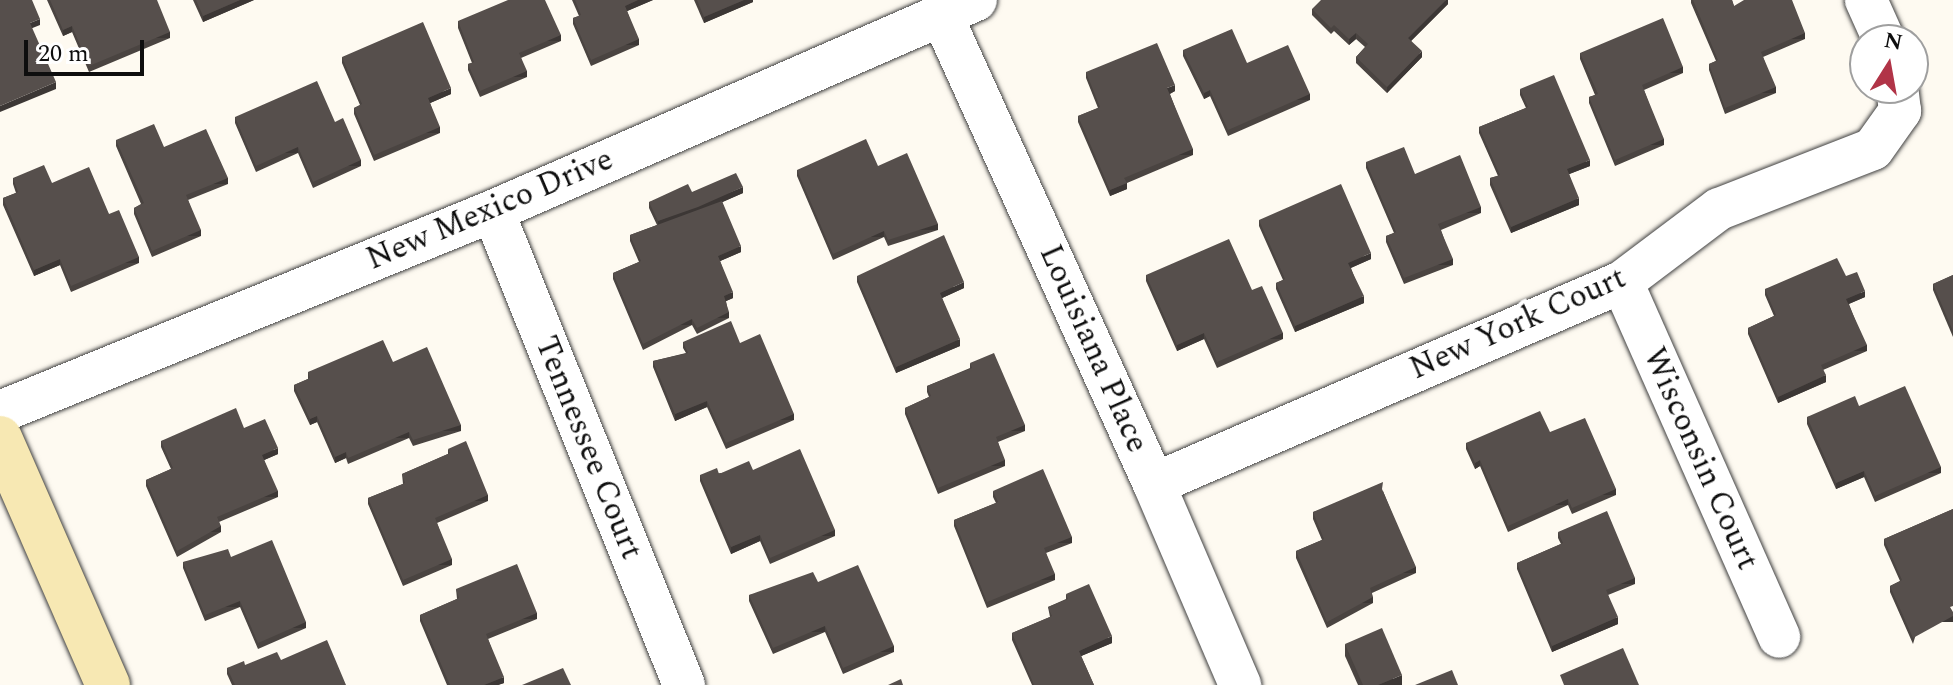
<!DOCTYPE html>
<style>
body{margin:0}
#map{position:relative;width:1953px;height:685px;overflow:hidden;background:#fefaf1;font-family:Spectral,serif}
div>[style]{position:absolute}
.roads{filter:drop-shadow(0 0 2px #414141) drop-shadow(0 0 2px #414141)}
.street>*{height:42px;margin:-21px;padding:0 21px;transform-origin:21px;border-radius:21px;background:#fff}
.secondary>*{height:44px;margin:-22px;padding:0 22px;transform-origin:22px;border-radius:22px;background:#f7e8b3}
.wall>*{inset:0;background:#4a4441}
.shaded-wall>*{inset:0;background:#3c3735;transform-origin:0 0}
.building>*{inset:0;background:#564f4c}
span{translate:-50% -50%;white-space:nowrap;text-align:center;line-height:1.15;-webkit-text-stroke:8px #fff;paint-order:stroke}
.street-label{font-size:32px;color:#0e0e0e}
.north{position:absolute;left:1849px;top:24px;width:80px;height:80px;box-sizing:border-box;background:#fff;border:2px solid #9f9f9f;border-radius:50%;rotate:11deg;font-size:22px;font-weight:700;line-height:32px;text-align:center;color:#0e0e0e}
.north::after{content:'';display:block;margin:auto;width:28px;height:36px;background:#b13447;clip-path:polygon(50% 0,100% 100%,50% 72%,0 100%)}
.scale{position:absolute;left:24px;top:40px;width:120px;height:36px;box-sizing:border-box;border:4px solid #0e0e0e;border-top:0;padding-left:10px;font-size:24px;line-height:28px;white-space:nowrap;color:#0e0e0e;-webkit-text-stroke:6px #fff;paint-order:stroke}
</style>
<div id="map">
<div class="roads">
<div class="street">
<div style="left:1866px;top:0;width:44px;rotate:65.8deg"></div>
<div style="left:942px;top:16px;width:514px;rotate:65.63deg"></div>
<div style="left:1154px;top:484px;width:219px;rotate:66.8deg"></div>
<div style="left:493px;top:211px;width:511px;rotate:68.05deg"></div>
<div style="left:1622px;top:282px;width:388px;rotate:66.1deg"></div>
<div style="left:0;top:412px;width:532px;rotate:-22.18deg"></div>
<div style="left:493px;top:211px;width:527px;rotate:-23.6deg"></div>
<div style="left:1154px;top:484px;width:510px;rotate:-23.35deg"></div>
<div style="left:1622px;top:282px;width:121px;rotate:-37deg"></div>
<div style="left:1719px;top:209px;width:165px;rotate:-21.3deg"></div>
<div style="left:1873px;top:149px;width:47px;rotate:-54.6deg"></div>
<div style="left:1900px;top:111px;width:23px;rotate:-97deg"></div>
</div>
<div class="secondary">
<div style="left:0;top:438px;width:270px;rotate:66.4deg"></div>
</div>
</div>
<div class="wall">
<div style="clip-path:polygon(47px 0,107px 0,170px 38px,89px 72px,72px 32px,63px 36px)"></div>
<div style="clip-path:polygon(193px 0,254px 0,203px 22px)"></div>
<div style="clip-path:polygon(572px 0,653px 0,627px 11px,639px 45px,591px 66px,573px 24px,573px 18px,579px 16px)"></div>
<div style="clip-path:polygon(694px 0,753px 0,753px 2px,704px 23px)"></div>
<div style="clip-path:polygon(1448px 0,1448px 4px,1411px 41px,1422px 57px,1387px 93px,1356px 63px,1356px 57px,1365px 47px,1356px 39px,1349px 45px,1334px 31px,1331px 34px,1312px 15px,1312px 9px)"></div>
<div style="clip-path:polygon(1691px 0,1732px 0,1734px 6px,1805px 39px,1763px 57px,1776px 93px,1725px 114px,1709px 70px,1709px 64px,1716px 61px,1691px 3px)"></div>
<div style="clip-path:polygon(458px 21px,561px 41px,521px 58px,527px 77px,480px 97px,468px 70px,468px 64px,472px 63px,458px 28px)"></div>
<div style="clip-path:polygon(1183px 50px,1247px 63px,1310px 100px,1228px 136px,1210px 96px,1204px 99px,1183px 56px)"></div>
<div style="clip-path:polygon(1580px 53px,1683px 73px,1644px 90px,1664px 145px,1615px 166px,1589px 103px,1589px 97px,1595px 95px,1580px 59px)"></div>
<div style="clip-path:polygon(342px 57px,451px 94px,430px 103px,440px 133px,374px 161px,354px 114px,354px 108px,360px 105px,342px 63px)"></div>
<div style="clip-path:polygon(1086px 72px,1175px 91px,1170px 94px,1193px 155px,1127px 183px,1127px 189px,1110px 196px,1078px 122px,1078px 116px,1098px 108px,1086px 78px)"></div>
<div style="clip-path:polygon(1520px 89px,1590px 166px,1569px 174px,1579px 205px,1511px 233px,1490px 185px,1490px 178px,1498px 176px,1479px 133px,1479px 127px,1526px 108px,1520px 95px)"></div>
<div style="clip-path:polygon(235px 117px,335px 122px,361px 166px,313px 188px,298px 153px,256px 172px,235px 123px)"></div>
<div style="clip-path:polygon(116px 140px,164px 147px,228px 184px,188px 200px,201px 236px,152px 257px,134px 214px,134px 208px,141px 204px,116px 146px)"></div>
<div style="clip-path:polygon(1366px 162px,1481px 213px,1441px 230px,1453px 265px,1404px 284px,1386px 242px,1386px 236px,1394px 233px,1366px 168px)"></div>
<div style="clip-path:polygon(878px 166px,938px 230px,888px 246px,884px 237px,833px 260px,797px 176px,797px 170px)"></div>
<div style="clip-path:polygon(13px 178px,52px 183px,109px 214px,139px 263px,71px 292px,60px 265px,34px 276px,3px 205px,3px 198px,16px 193px,13px 184px)"></div>
<div style="clip-path:polygon(692px 192px,743px 193px,722px 202px,741px 252px,720px 261px,733px 298px,726px 301px,729px 318px,697px 334px,692px 325px,643px 350px,613px 279px,613px 273px,639px 262px,630px 241px,630px 235px,657px 225px,649px 208px,649px 202px)"></div>
<div style="clip-path:polygon(1259px 220px,1371px 259px,1351px 268px,1364px 303px,1295px 332px,1276px 289px,1276px 283px,1283px 280px,1259px 226px)"></div>
<div style="clip-path:polygon(1146px 275px,1252px 290px,1283px 339px,1217px 368px,1204px 339px,1177px 351px,1146px 281px)"></div>
<div style="clip-path:polygon(1953px 275px,1953px 337px,1933px 290px,1933px 284px)"></div>
<div style="clip-path:polygon(857px 276px,964px 288px,942px 298px,960px 346px,896px 373px,857px 282px)"></div>
<div style="clip-path:polygon(1846px 276px,1865px 297px,1849px 304px,1867px 351px,1823px 370px,1826px 382px,1778px 403px,1748px 334px,1748px 328px,1774px 316px,1765px 295px,1765px 289px)"></div>
<div style="clip-path:polygon(683px 342px,740px 343px,794px 420px,726px 449px,707px 407px,675px 421px,653px 367px,653px 361px,686px 353px,683px 348px)"></div>
<div style="clip-path:polygon(393px 362px,461px 431px,413px 446px,409px 438px,348px 464px,346px 458px,335px 463px,317px 422px,310px 425px,294px 391px,294px 385px,308px 379px,308px 372px)"></div>
<div style="clip-path:polygon(970px 363px,1025px 431px,998px 442px,1005px 466px,938px 494px,905px 414px,905px 408px,929px 397px,927px 392px,927px 386px,970px 368px)"></div>
<div style="clip-path:polygon(1859px 406px,1941px 473px,1875px 502px,1864px 477px,1836px 489px,1807px 424px,1807px 417px)"></div>
<div style="clip-path:polygon(244px 428px,278px 454px,264px 460px,278px 497px,219px 522px,221px 532px,177px 557px,146px 486px,146px 480px,171px 469px,161px 447px,161px 441px)"></div>
<div style="clip-path:polygon(1550px 432px,1616px 495px,1572px 514px,1568px 505px,1508px 532px,1480px 466px,1475px 469px,1466px 449px,1466px 443px)"></div>
<div style="clip-path:polygon(448px 449px,488px 501px,437px 523px,452px 565px,403px 586px,368px 504px,368px 498px,403px 484px,402px 474px,448px 454px)"></div>
<div style="clip-path:polygon(753px 470px,835px 536px,770px 564px,760px 541px,731px 554px,700px 481px,700px 475px)"></div>
<div style="clip-path:polygon(993px 491px,1072px 543px,1046px 553px,1055px 580px,987px 608px,954px 526px,954px 520px,996px 503px,993px 497px)"></div>
<div style="clip-path:polygon(1383px 491px,1416px 573px,1372px 593px,1373px 603px,1327px 628px,1296px 558px,1296px 551px,1322px 540px,1313px 519px,1313px 512px)"></div>
<div style="clip-path:polygon(1953px 509px,1913px 644px,1890px 592px,1890px 586px,1900px 581px,1884px 545px,1884px 539px)"></div>
<div style="clip-path:polygon(1558px 532px,1635px 584px,1608px 595px,1618px 624px,1552px 652px,1517px 569px,1517px 563px,1561px 544px,1558px 538px)"></div>
<div style="clip-path:polygon(231px 557px,306px 628px,258px 649px,240px 607px,205px 621px,183px 568px,183px 562px)"></div>
<div style="clip-path:polygon(818px 582px,894px 652px,843px 674px,825px 632px,773px 654px,749px 601px,749px 595px)"></div>
<div style="clip-path:polygon(456px 589px,537px 619px,488px 639px,504px 683px,498px 685px,447px 685px,420px 621px,420px 615px,457px 599px)"></div>
<div style="clip-path:polygon(1066px 594px,1112px 643px,1081px 656px,1094px 685px,1032px 685px,1012px 640px,1012px 633px,1050px 617px,1048px 607px,1066px 599px)"></div>
<div style="clip-path:polygon(1345px 644px,1402px 685px,1358px 685px,1345px 656px)"></div>
<div style="clip-path:polygon(245px 665px,346px 685px,232px 685px,227px 674px,227px 668px)"></div>
</div>
<div class="shaded-wall">
<div style="clip-path:polygon(240px 0,254px 0,203px 22px,203px 16px)"></div>
<div style="clip-path:polygon(638px 0,653px 0,625px 12px,625px 6px)"></div>
<div style="clip-path:polygon(744px 0,753px 0,753px 2px,704px 23px,704px 17px)"></div>
<div style="clip-path:polygon(1446px 0,1448px 0,1448px 4px,1408px 44px,1408px 38px)"></div>
<div style="clip-path:polygon(40px 19px,40px 25px,30px 29px,30px 23px)"></div>
<div style="clip-path:polygon(72px 26px,72px 32px,63px 36px,63px 30px)"></div>
<div style="left:170px;top:32px;width:6px;height:88px;rotate:90deg"></div>
<div style="clip-path:polygon(1356px 33px,1356px 39px,1349px 45px,1349px 39px)"></div>
<div style="left:1805px;top:33px;width:6px;height:48px;rotate:90deg"></div>
<div style="left:561px;top:35px;width:6px;height:46px;rotate:90deg"></div>
<div style="left:639px;top:39px;width:6px;height:52px;rotate:90deg"></div>
<div style="clip-path:polygon(1422px 51px,1422px 57px,1387px 93px,1387px 87px)"></div>
<div style="left:1683px;top:67px;width:6px;height:45px;rotate:90deg"></div>
<div style="left:527px;top:71px;width:6px;height:51px;rotate:90deg"></div>
<div style="clip-path:polygon(56px 82px,56px 89px,0 112px,0 106px)"></div>
<div style="clip-path:polygon(1175px 85px,1175px 91px,1167px 95px,1167px 88px)"></div>
<div style="left:1776px;top:87px;width:6px;height:55px;rotate:90deg"></div>
<div style="clip-path:polygon(451px 88px,451px 94px,428px 104px,428px 98px)"></div>
<div style="clip-path:polygon(1210px 90px,1210px 96px,1204px 99px,1204px 93px)"></div>
<div style="left:1310px;top:94px;width:6px;height:90px;rotate:90deg"></div>
<div style="left:440px;top:127px;width:6px;height:72px;rotate:90deg"></div>
<div style="left:1664px;top:139px;width:6px;height:53px;rotate:90deg"></div>
<div style="left:298px;top:147px;width:6px;height:46px;rotate:90deg"></div>
<div style="left:1193px;top:149px;width:6px;height:75px;rotate:90deg"></div>
<div style="left:361px;top:160px;width:6px;height:53px;rotate:90deg"></div>
<div style="clip-path:polygon(1590px 160px,1590px 166px,1567px 175px,1567px 169px)"></div>
<div style="left:228px;top:178px;width:6px;height:45px;rotate:90deg"></div>
<div style="clip-path:polygon(1127px 183px,1127px 189px,1110px 196px,1110px 190px)"></div>
<div style="clip-path:polygon(743px 187px,743px 193px,698px 213px,658px 227px,658px 221px)"></div>
<div style="clip-path:polygon(1579px 198px,1579px 205px,1511px 233px,1511px 227px)"></div>
<div style="left:1481px;top:207px;width:6px;height:46px;rotate:90deg"></div>
<div style="left:938px;top:224px;width:6px;height:52px;rotate:90deg"></div>
<div style="left:201px;top:230px;width:6px;height:53px;rotate:90deg"></div>
<div style="left:884px;top:231px;width:6px;height:56px;rotate:90deg"></div>
<div style="clip-path:polygon(741px 246px,741px 252px,718px 262px,718px 256px)"></div>
<div style="clip-path:polygon(1371px 253px,1371px 259px,1348px 269px,1348px 263px)"></div>
<div style="left:139px;top:257px;width:6px;height:74px;rotate:90deg"></div>
<div style="clip-path:polygon(60px 259px,60px 265px,34px 276px,34px 270px)"></div>
<div style="left:1453px;top:259px;width:6px;height:53px;rotate:90deg"></div>
<div style="clip-path:polygon(964px 282px,964px 288px,940px 299px,940px 293px)"></div>
<div style="clip-path:polygon(1865px 291px,1865px 297px,1846px 305px,1846px 299px)"></div>
<div style="clip-path:polygon(733px 292px,733px 298px,724px 302px,724px 296px)"></div>
<div style="clip-path:polygon(1364px 296px,1364px 303px,1295px 332px,1295px 326px)"></div>
<div style="left:729px;top:312px;width:6px;height:36px;rotate:90deg"></div>
<div style="left:692px;top:319px;width:6px;height:55px;rotate:90deg"></div>
<div style="clip-path:polygon(1204px 333px,1204px 339px,1177px 351px,1177px 345px)"></div>
<div style="left:1283px;top:333px;width:6px;height:72px;rotate:90deg"></div>
<div style="clip-path:polygon(960px 339px,960px 346px,896px 373px,896px 367px)"></div>
<div style="left:1867px;top:345px;width:6px;height:50px;rotate:90deg"></div>
<div style="clip-path:polygon(1826px 375px,1826px 382px,1778px 403px,1778px 397px)"></div>
<div style="clip-path:polygon(707px 401px,707px 407px,675px 421px,675px 414px)"></div>
<div style="left:794px;top:414px;width:6px;height:74px;rotate:90deg"></div>
<div style="clip-path:polygon(317px 416px,317px 422px,310px 425px,310px 419px)"></div>
<div style="left:461px;top:425px;width:6px;height:50px;rotate:90deg"></div>
<div style="left:1025px;top:425px;width:6px;height:31px;rotate:90deg"></div>
<div style="left:409px;top:432px;width:6px;height:66px;rotate:90deg"></div>
<div style="clip-path:polygon(278px 448px,278px 454px,262px 461px,262px 455px)"></div>
<div style="clip-path:polygon(346px 452px,346px 458px,335px 463px,335px 457px)"></div>
<div style="left:1005px;top:460px;width:6px;height:73px;rotate:90deg"></div>
<div style="clip-path:polygon(1480px 460px,1480px 466px,1475px 469px,1475px 463px)"></div>
<div style="left:1941px;top:467px;width:6px;height:72px;rotate:90deg"></div>
<div style="clip-path:polygon(1864px 471px,1864px 477px,1836px 489px,1836px 483px)"></div>
<div style="left:1616px;top:489px;width:6px;height:48px;rotate:90deg"></div>
<div style="left:278px;top:491px;width:6px;height:66px;rotate:90deg"></div>
<div style="left:488px;top:495px;width:6px;height:58px;rotate:90deg"></div>
<div style="left:1568px;top:499px;width:6px;height:66px;rotate:90deg"></div>
<div style="left:221px;top:526px;width:6px;height:51px;rotate:90deg"></div>
<div style="left:835px;top:530px;width:6px;height:71px;rotate:90deg"></div>
<div style="clip-path:polygon(760px 535px,760px 541px,731px 554px,731px 547px)"></div>
<div style="left:1072px;top:537px;width:6px;height:30px;rotate:90deg"></div>
<div style="left:452px;top:559px;width:6px;height:53px;rotate:90deg"></div>
<div style="left:1416px;top:567px;width:6px;height:51px;rotate:90deg"></div>
<div style="left:1055px;top:574px;width:6px;height:74px;rotate:90deg"></div>
<div style="left:1635px;top:578px;width:6px;height:31px;rotate:90deg"></div>
<div style="left:1373px;top:597px;width:6px;height:52px;rotate:90deg"></div>
<div style="left:240px;top:601px;width:6px;height:38px;rotate:90deg"></div>
<div style="left:537px;top:613px;width:6px;height:55px;rotate:90deg"></div>
<div style="left:1953px;top:616px;width:6px;height:46px;rotate:90deg"></div>
<div style="clip-path:polygon(1618px 617px,1618px 624px,1552px 652px,1552px 646px)"></div>
<div style="left:306px;top:622px;width:6px;height:52px;rotate:90deg"></div>
<div style="left:825px;top:626px;width:6px;height:56px;rotate:90deg"></div>
<div style="clip-path:polygon(1112px 636px,1112px 643px,1079px 657px,1079px 651px)"></div>
<div style="left:894px;top:646px;width:6px;height:56px;rotate:90deg"></div>
<div style="clip-path:polygon(1402px 675px,1402px 685px,1378px 685px)"></div>
<div style="clip-path:polygon(504px 677px,504px 683px,498px 685px,484px 685px)"></div>
</div>
<div class="building">
<div style="clip-path:polygon(0 0,32px 0,40px 19px,30px 23px,56px 82px,0 106px)"></div>
<div style="clip-path:polygon(50px 0,157px 0,170px 32px,89px 66px,72px 26px,63px 30px)"></div>
<div style="clip-path:polygon(196px 0,240px 0,203px 16px)"></div>
<div style="clip-path:polygon(508px 0,545px 0,561px 35px,519px 53px,527px 71px,480px 91px,468px 64px,474px 62px,458px 21px)"></div>
<div style="clip-path:polygon(575px 0,638px 0,625px 6px,639px 39px,591px 60px,573px 18px,581px 15px)"></div>
<div style="clip-path:polygon(697px 0,744px 0,704px 17px)"></div>
<div style="clip-path:polygon(1321px 0,1446px 0,1408px 38px,1422px 51px,1387px 87px,1356px 57px,1368px 44px,1356px 33px,1349px 39px,1334px 25px,1331px 28px,1312px 9px)"></div>
<div style="clip-path:polygon(1693px 0,1732px 0,1734px 6px,1744px 0,1792px 0,1805px 33px,1761px 52px,1776px 87px,1725px 108px,1709px 64px,1718px 60px)"></div>
<div style="clip-path:polygon(1663px 18px,1683px 67px,1642px 85px,1664px 139px,1615px 160px,1589px 97px,1598px 94px,1580px 53px)"></div>
<div style="clip-path:polygon(423px 22px,451px 88px,428px 98px,440px 127px,374px 155px,354px 108px,362px 104px,342px 57px)"></div>
<div style="clip-path:polygon(1232px 29px,1247px 63px,1288px 45px,1310px 94px,1228px 130px,1210px 90px,1204px 93px,1183px 50px)"></div>
<div style="clip-path:polygon(1157px 43px,1175px 85px,1167px 88px,1193px 149px,1124px 178px,1127px 183px,1110px 190px,1078px 116px,1100px 107px,1086px 72px)"></div>
<div style="clip-path:polygon(1554px 75px,1590px 160px,1567px 169px,1579px 198px,1511px 227px,1490px 178px,1500px 175px,1479px 127px,1528px 107px,1520px 89px)"></div>
<div style="clip-path:polygon(317px 81px,335px 122px,343px 118px,361px 160px,313px 182px,298px 147px,256px 166px,235px 117px)"></div>
<div style="clip-path:polygon(154px 124px,164px 147px,206px 129px,228px 178px,186px 195px,201px 230px,152px 251px,134px 208px,144px 203px,116px 140px)"></div>
<div style="clip-path:polygon(866px 139px,878px 166px,907px 153px,938px 224px,888px 240px,884px 231px,833px 254px,797px 170px)"></div>
<div style="clip-path:polygon(1404px 147px,1415px 174px,1460px 155px,1481px 207px,1438px 224px,1453px 259px,1404px 278px,1386px 236px,1396px 232px,1366px 162px)"></div>
<div style="clip-path:polygon(44px 165px,52px 183px,89px 167px,109px 214px,119px 210px,139px 257px,71px 286px,60px 259px,34px 270px,3px 198px,18px 192px,13px 178px)"></div>
<div style="clip-path:polygon(736px 173px,743px 187px,698px 207px,658px 221px,649px 202px,688px 184px,692px 192px)"></div>
<div style="clip-path:polygon(1341px 184px,1371px 253px,1348px 263px,1364px 296px,1295px 326px,1276px 283px,1285px 279px,1259px 220px)"></div>
<div style="clip-path:polygon(722px 201px,741px 246px,718px 256px,733px 292px,724px 296px,729px 312px,697px 328px,692px 319px,643px 344px,613px 273px,641px 261px,630px 235px)"></div>
<div style="clip-path:polygon(944px 235px,964px 282px,940px 293px,960px 339px,896px 367px,857px 276px)"></div>
<div style="clip-path:polygon(1229px 239px,1252px 290px,1262px 286px,1283px 333px,1217px 362px,1204px 333px,1177px 345px,1146px 275px)"></div>
<div style="clip-path:polygon(1837px 258px,1846px 276px,1857px 272px,1865px 291px,1846px 299px,1867px 345px,1821px 365px,1826px 375px,1778px 397px,1748px 328px,1776px 315px,1765px 289px)"></div>
<div style="clip-path:polygon(1953px 275px,1953px 331px,1933px 284px)"></div>
<div style="clip-path:polygon(731px 321px,740px 343px,760px 334px,794px 414px,726px 443px,707px 401px,675px 414px,653px 361px,688px 353px,683px 342px)"></div>
<div style="clip-path:polygon(383px 340px,393px 362px,427px 347px,461px 425px,413px 440px,409px 432px,348px 458px,346px 452px,335px 457px,317px 416px,310px 419px,294px 385px,310px 378px,308px 372px)"></div>
<div style="clip-path:polygon(994px 353px,1025px 425px,996px 437px,1005px 460px,938px 488px,905px 408px,931px 396px,927px 386px,972px 368px,970px 363px)"></div>
<div style="clip-path:polygon(1905px 386px,1941px 467px,1875px 496px,1864px 471px,1836px 483px,1807px 417px,1855px 396px,1859px 406px)"></div>
<div style="clip-path:polygon(236px 408px,244px 428px,265px 419px,278px 448px,262px 455px,278px 491px,217px 517px,221px 526px,177px 551px,146px 480px,173px 468px,161px 441px)"></div>
<div style="clip-path:polygon(1540px 411px,1550px 432px,1585px 418px,1616px 489px,1572px 508px,1568px 499px,1508px 526px,1480px 460px,1475px 463px,1466px 443px)"></div>
<div style="clip-path:polygon(466px 441px,488px 495px,435px 518px,452px 559px,403px 580px,368px 498px,405px 483px,402px 474px,450px 453px,448px 449px)"></div>
<div style="clip-path:polygon(800px 449px,835px 530px,770px 558px,760px 535px,731px 547px,700px 475px,717px 468px,719px 474px,749px 461px,753px 470px)"></div>
<div style="clip-path:polygon(1043px 469px,1072px 537px,1044px 548px,1055px 574px,987px 602px,954px 520px,998px 502px,993px 491px)"></div>
<div style="clip-path:polygon(1383px 482px,1382px 489px,1416px 567px,1370px 588px,1373px 597px,1327px 622px,1296px 551px,1324px 539px,1313px 512px)"></div>
<div style="clip-path:polygon(1953px 509px,1953px 606px,1950px 607px,1953px 612px,1953px 616px,1913px 638px,1890px 586px,1902px 580px,1884px 539px)"></div>
<div style="clip-path:polygon(1607px 511px,1635px 578px,1606px 590px,1618px 617px,1552px 646px,1517px 563px,1563px 543px,1558px 532px)"></div>
<div style="clip-path:polygon(272px 540px,306px 622px,258px 643px,240px 601px,205px 615px,183px 562px,228px 549px,231px 557px)"></div>
<div style="clip-path:polygon(517px 564px,537px 613px,486px 634px,504px 677px,484px 685px,450px 685px,420px 615px,459px 598px,456px 589px)"></div>
<div style="clip-path:polygon(858px 565px,894px 646px,843px 668px,825px 626px,773px 648px,749px 595px,813px 572px,818px 582px)"></div>
<div style="clip-path:polygon(1089px 584px,1112px 636px,1079px 651px,1094px 685px,1034px 685px,1012px 633px,1052px 616px,1048px 607px,1068px 599px,1066px 594px)"></div>
<div style="clip-path:polygon(1382px 628px,1402px 675px,1378px 685px,1363px 685px,1345px 644px)"></div>
<div style="clip-path:polygon(327px 640px,346px 685px,235px 685px,227px 668px,244px 661px,245px 665px,277px 652px,281px 660px)"></div>
<div style="clip-path:polygon(1623px 648px,1639px 685px,1564px 685px,1560px 675px)"></div>
<div style="clip-path:polygon(563px 668px,571px 685px,522px 685px)"></div>
<div style="clip-path:polygon(1452px 670px,1458px 685px,1415px 685px)"></div>
<div style="clip-path:polygon(901px 679px,903px 685px,888px 685px)"></div>
</div>
<div class="street-label">
<span style="left:490px;top:210px;rotate:-23deg">New Mexico Drive</span>
<span style="left:1518px;top:324px;rotate:-24deg">New York Court</span>
<span style="left:1093px;top:349px;rotate:66deg">Louisiana Place</span>
<span style="left:588px;top:448px;rotate:68deg">Tennessee Court</span>
<span style="left:1700px;top:459px;rotate:66deg">Wisconsin Court</span>
</div>
<div class="north">N</div>
<div class="scale">20 m</div>
</div>
